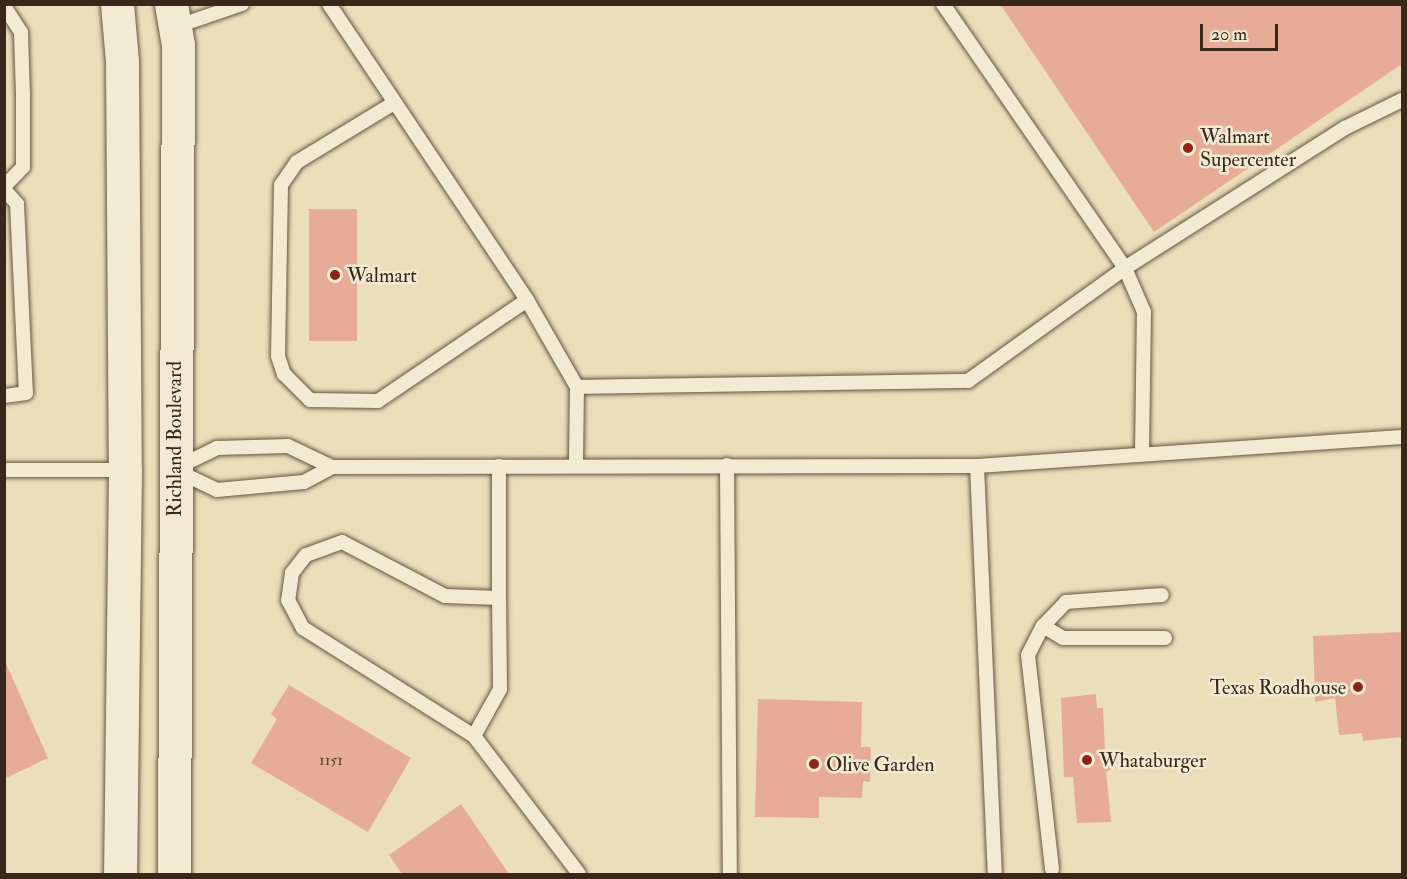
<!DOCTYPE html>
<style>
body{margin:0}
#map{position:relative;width:1407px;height:879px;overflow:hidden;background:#ebdeba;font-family:"IM FELL Double Pica",serif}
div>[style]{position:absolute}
.building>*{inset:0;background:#e7ac98;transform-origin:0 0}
.roads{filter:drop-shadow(0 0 2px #655642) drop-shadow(0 0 2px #655642)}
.lane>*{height:14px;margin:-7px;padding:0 7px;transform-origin:7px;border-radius:7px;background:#f2ead2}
.secondary>*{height:33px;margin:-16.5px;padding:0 16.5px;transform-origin:16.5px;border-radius:16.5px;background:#f2ead2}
.dots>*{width:16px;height:16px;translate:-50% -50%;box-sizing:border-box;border:3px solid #f2ead2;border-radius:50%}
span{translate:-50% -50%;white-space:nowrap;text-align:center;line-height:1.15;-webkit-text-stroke:5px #f2ead2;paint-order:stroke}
.number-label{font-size:16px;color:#64493a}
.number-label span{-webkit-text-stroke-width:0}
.poi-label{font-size:20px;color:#38281a}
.left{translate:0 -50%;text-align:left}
.right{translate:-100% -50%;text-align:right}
.street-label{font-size:20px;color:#38281a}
.frame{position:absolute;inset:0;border:6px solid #38281a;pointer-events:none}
.scale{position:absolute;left:1200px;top:24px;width:78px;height:27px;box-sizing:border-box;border:3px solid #38281a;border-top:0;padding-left:8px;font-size:18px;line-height:21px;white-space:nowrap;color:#38281a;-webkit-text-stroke:4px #f2ead2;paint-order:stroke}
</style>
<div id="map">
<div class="building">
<div style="clip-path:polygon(1000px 4px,1402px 4px,1402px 64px,1154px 232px)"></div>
<div style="left:309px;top:209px;width:48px;height:132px"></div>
<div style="clip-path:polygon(1402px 632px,1402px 737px,1363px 741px,1362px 733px,1339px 735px,1335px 698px,1315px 702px,1313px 636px)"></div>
<div style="clip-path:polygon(4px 659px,48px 758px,4px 779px)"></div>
<div style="clip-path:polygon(289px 685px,411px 758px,368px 832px,251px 763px,277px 719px,271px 714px)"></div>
<div style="clip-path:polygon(1096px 694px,1097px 708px,1103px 708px,1105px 751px,1111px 751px,1111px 770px,1106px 771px,1111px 822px,1077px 823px,1073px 777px,1064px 777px,1061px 698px)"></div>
<div style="clip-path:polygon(758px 699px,862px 702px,861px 747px,871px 747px,870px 782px,863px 781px,862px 798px,819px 797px,819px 818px,755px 817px)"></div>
<div style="clip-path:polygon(461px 804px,509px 874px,402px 874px,389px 855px)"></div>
</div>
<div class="roads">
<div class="lane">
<div style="left:329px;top:4px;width:356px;rotate:56.2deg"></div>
<div style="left:527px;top:300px;width:100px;rotate:60.1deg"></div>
<div style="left:577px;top:387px;width:76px;rotate:90.8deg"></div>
<div style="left:4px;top:6px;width:31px;rotate:57deg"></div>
<div style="left:21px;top:32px;width:64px;rotate:88.2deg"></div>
<div style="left:23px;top:96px;width:71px;rotate:90deg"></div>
<div style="left:23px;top:167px;width:28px;rotate:134deg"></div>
<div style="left:175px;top:27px;width:71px;rotate:-18.9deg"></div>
<div style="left:394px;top:103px;width:114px;rotate:148.7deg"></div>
<div style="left:297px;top:162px;width:28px;rotate:125deg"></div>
<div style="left:281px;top:185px;width:171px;rotate:91deg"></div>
<div style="left:278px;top:356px;width:19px;rotate:72deg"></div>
<div style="left:284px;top:374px;width:37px;rotate:45deg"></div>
<div style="left:310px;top:400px;width:68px;rotate:0.8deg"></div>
<div style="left:378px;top:401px;width:180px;rotate:-34.1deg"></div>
<div style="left:4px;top:189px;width:20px;rotate:49deg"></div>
<div style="left:17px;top:204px;width:189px;rotate:87.3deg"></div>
<div style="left:26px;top:393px;width:22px;rotate:172deg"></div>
<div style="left:577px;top:387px;width:391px;rotate:-0.9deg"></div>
<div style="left:968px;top:381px;width:193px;rotate:-35.7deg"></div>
<div style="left:1125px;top:268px;width:321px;rotate:-124.6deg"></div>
<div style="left:1142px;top:453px;width:141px;rotate:-89.2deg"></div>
<div style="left:1144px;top:312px;width:48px;rotate:-113.4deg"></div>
<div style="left:1125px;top:268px;width:261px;rotate:-32.5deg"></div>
<div style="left:1345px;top:128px;width:64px;rotate:-26.2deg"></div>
<div style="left:727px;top:465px;width:409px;rotate:89.6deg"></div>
<div style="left:499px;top:466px;width:132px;rotate:90deg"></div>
<div style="left:499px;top:598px;width:54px;rotate:-177.9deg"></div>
<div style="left:445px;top:596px;width:116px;rotate:-152.3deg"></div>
<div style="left:342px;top:542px;width:38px;rotate:160deg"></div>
<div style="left:306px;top:555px;width:23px;rotate:128deg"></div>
<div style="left:292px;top:573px;width:27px;rotate:98deg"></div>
<div style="left:288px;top:600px;width:32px;rotate:62deg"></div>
<div style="left:303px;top:628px;width:202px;rotate:32.3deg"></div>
<div style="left:474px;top:736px;width:173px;rotate:52.7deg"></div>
<div style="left:977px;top:466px;width:407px;rotate:87.5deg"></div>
<div style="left:176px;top:468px;width:46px;rotate:-26deg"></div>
<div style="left:217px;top:448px;width:71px;rotate:-1.6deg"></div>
<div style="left:288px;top:446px;width:49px;rotate:25.5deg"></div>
<div style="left:332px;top:467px;width:645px;rotate:-0.09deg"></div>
<div style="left:977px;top:466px;width:426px;rotate:-3.9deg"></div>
<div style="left:4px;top:470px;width:121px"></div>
<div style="left:177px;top:471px;width:44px;rotate:25.4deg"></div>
<div style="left:217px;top:490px;width:87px;rotate:-5.3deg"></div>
<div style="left:304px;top:482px;width:32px;rotate:-28deg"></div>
<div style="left:1043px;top:626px;width:23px;rotate:31deg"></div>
<div style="left:1063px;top:638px;width:102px"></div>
<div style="left:474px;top:736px;width:54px;rotate:-61deg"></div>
<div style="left:500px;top:689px;width:91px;rotate:-90.6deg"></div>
<div style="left:1052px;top:869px;width:215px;rotate:-96.4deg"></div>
<div style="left:1028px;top:655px;width:33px;rotate:-63deg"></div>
<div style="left:1043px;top:626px;width:33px;rotate:-46deg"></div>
<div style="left:1066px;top:602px;width:96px;rotate:-4.2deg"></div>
</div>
<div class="secondary">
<div style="left:117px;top:4px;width:57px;rotate:85deg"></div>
<div style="left:122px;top:61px;width:409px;rotate:89.6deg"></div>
<div style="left:125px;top:470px;width:404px;rotate:90.7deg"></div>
<div style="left:171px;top:4px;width:42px;rotate:80.3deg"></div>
<div style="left:178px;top:45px;width:829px;rotate:90.28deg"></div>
</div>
</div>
<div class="dots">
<div style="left:1188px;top:148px;background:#8f2418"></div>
<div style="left:335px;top:275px;background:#8f2418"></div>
<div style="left:1358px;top:687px;background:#8f2418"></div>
<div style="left:1087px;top:760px;background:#8f2418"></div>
<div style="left:814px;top:764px;background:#8f2418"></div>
</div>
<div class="number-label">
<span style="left:331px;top:760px">1151</span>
</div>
<div class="poi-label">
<span class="left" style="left:1200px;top:148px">Walmart<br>Supercenter</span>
<span class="left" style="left:347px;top:275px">Walmart</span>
<span class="right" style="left:1346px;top:687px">Texas Roadhouse</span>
<span class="left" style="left:1099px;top:760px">Whataburger</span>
<span class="left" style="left:826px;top:764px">Olive Garden</span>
</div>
<div class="street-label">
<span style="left:174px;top:439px;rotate:-90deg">Richland Boulevard</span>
</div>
<div class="frame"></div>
<div class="scale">20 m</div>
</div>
